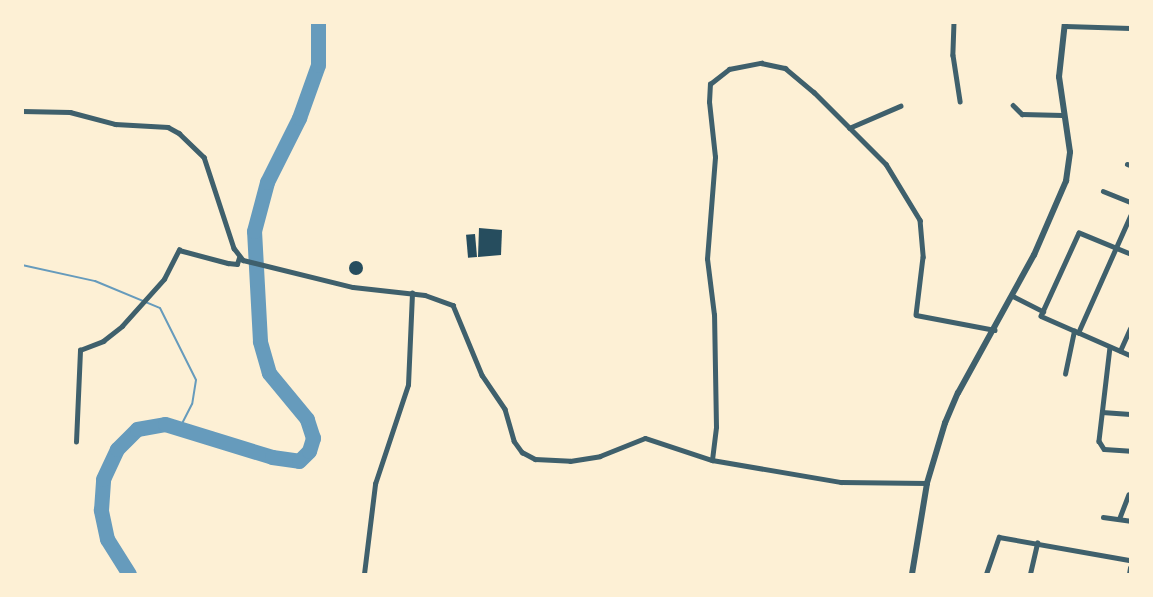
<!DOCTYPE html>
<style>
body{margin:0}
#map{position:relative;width:1153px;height:597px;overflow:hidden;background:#fdf0d5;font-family:Montserrat,sans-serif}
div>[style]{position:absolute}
.stream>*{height:2px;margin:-1px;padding:0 1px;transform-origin:1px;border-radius:1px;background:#669bbc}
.river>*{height:15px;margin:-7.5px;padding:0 7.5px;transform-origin:7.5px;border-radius:7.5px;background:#669bbc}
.building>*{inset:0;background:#264d5e;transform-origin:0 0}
.round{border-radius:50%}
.minor>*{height:4.5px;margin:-2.25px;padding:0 2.25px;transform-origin:2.25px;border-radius:2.25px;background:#3f606c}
.tertiary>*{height:6px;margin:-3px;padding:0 3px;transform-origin:3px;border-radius:3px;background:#3f606c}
span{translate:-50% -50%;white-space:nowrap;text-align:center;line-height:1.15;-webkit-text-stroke:5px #fdf0d5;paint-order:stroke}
.frame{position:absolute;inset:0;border:24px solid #fdf0d5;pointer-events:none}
</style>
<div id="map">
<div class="stream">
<div style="left:22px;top:265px;width:75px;rotate:12.4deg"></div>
<div style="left:95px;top:281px;width:70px;rotate:22.6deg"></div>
<div style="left:160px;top:308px;width:80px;rotate:63.4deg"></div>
<div style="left:196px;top:380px;width:24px;rotate:99deg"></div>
<div style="left:192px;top:404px;width:27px;rotate:117deg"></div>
</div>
<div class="river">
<div style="left:129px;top:574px;width:41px;rotate:-122.2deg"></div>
<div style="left:107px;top:539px;width:30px;rotate:-102deg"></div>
<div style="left:101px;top:510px;width:31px;rotate:-86deg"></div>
<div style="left:103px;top:479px;width:33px;rotate:-65deg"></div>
<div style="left:117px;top:449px;width:28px;rotate:-45deg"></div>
<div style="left:137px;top:429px;width:28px;rotate:-10deg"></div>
<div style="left:165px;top:424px;width:112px;rotate:17.1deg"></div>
<div style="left:272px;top:457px;width:27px;rotate:8deg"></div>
<div style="left:299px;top:461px;width:14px;rotate:-45deg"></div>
<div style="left:309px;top:451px;width:14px;rotate:-73deg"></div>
<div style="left:313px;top:438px;width:20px;rotate:-108deg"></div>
<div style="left:307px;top:419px;width:60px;rotate:-129.6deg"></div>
<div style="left:269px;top:373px;width:33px;rotate:-106deg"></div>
<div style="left:260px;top:341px;width:110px;rotate:-93.1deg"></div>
<div style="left:254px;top:231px;width:51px;rotate:-75.1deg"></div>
<div style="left:267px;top:182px;width:72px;rotate:-63.4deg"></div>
<div style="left:299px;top:118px;width:56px;rotate:-70.3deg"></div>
<div style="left:318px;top:65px;width:43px;rotate:-90deg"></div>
</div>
<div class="building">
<div style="clip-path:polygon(479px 228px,502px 230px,501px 255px,478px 257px)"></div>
<div style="left:475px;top:234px;width:23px;height:9px;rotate:85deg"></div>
<div class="round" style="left:349px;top:261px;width:14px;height:14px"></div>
</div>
<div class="minor">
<div style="left:954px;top:22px;width:33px;rotate:92deg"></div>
<div style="left:953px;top:55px;width:47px;rotate:81.3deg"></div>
<div style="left:1065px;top:26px;width:65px;rotate:1.8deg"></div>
<div style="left:1013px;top:105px;width:13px;rotate:45deg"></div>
<div style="left:1022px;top:114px;width:40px;rotate:1.4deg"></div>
<div style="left:22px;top:111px;width:48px;rotate:1.2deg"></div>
<div style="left:70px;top:112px;width:47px;rotate:14.9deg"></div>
<div style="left:115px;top:124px;width:53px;rotate:3.2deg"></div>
<div style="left:168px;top:127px;width:13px;rotate:29deg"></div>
<div style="left:179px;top:133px;width:35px;rotate:44deg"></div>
<div style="left:204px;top:157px;width:96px;rotate:71.8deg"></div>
<div style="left:234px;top:248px;width:15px;rotate:53deg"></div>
<div style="left:243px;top:260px;width:113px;rotate:13.8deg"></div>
<div style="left:353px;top:287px;width:72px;rotate:6.3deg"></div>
<div style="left:425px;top:295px;width:30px;rotate:20deg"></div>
<div style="left:453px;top:305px;width:76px;rotate:67.5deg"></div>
<div style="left:482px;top:375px;width:41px;rotate:55.9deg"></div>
<div style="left:505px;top:409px;width:33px;rotate:74deg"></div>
<div style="left:514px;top:441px;width:14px;rotate:54deg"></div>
<div style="left:522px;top:452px;width:15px;rotate:28deg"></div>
<div style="left:535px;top:459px;width:35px;rotate:3deg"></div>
<div style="left:570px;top:461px;width:30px;rotate:-9deg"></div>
<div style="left:600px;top:456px;width:48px;rotate:-21.8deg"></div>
<div style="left:645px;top:438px;width:71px;rotate:18.2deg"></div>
<div style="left:712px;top:460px;width:131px;rotate:9.7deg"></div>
<div style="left:841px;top:482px;width:86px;rotate:0.7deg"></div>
<div style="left:849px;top:128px;width:56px;rotate:-23.3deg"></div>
<div style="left:1127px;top:164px;width:3px;rotate:18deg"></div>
<div style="left:1103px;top:191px;width:29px;rotate:22deg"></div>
<div style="left:1130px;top:254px;width:55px;rotate:-157.6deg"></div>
<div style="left:1079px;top:233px;width:91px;rotate:114.6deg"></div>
<div style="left:1041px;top:316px;width:97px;rotate:23.7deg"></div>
<div style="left:1013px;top:296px;width:34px;rotate:27deg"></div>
<div style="left:1078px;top:333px;width:128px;rotate:-66deg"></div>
<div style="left:1110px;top:347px;width:95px;rotate:96.7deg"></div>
<div style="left:1099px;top:441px;width:9px;rotate:58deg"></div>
<div style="left:1104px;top:449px;width:26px;rotate:4deg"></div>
<div style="left:1120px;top:351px;width:24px;rotate:-66deg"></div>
<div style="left:1065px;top:374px;width:44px;rotate:-78.2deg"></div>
<div style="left:1102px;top:412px;width:28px;rotate:4deg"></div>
<div style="left:76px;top:442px;width:92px;rotate:-87.5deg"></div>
<div style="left:80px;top:350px;width:25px;rotate:-21deg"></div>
<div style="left:103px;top:341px;width:24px;rotate:-38deg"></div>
<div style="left:122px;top:326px;width:63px;rotate:-48.2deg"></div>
<div style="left:164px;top:279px;width:33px;rotate:-63deg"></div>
<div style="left:179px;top:250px;width:51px;rotate:14.9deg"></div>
<div style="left:228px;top:263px;width:9px;rotate:6deg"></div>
<div style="left:237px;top:264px;width:6px;rotate:-72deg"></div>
<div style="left:712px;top:460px;width:33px;rotate:-83deg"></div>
<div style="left:716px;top:427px;width:112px;rotate:-91deg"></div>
<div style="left:714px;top:315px;width:56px;rotate:-97.1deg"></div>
<div style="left:707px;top:259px;width:102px;rotate:-85.5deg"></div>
<div style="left:715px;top:157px;width:55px;rotate:-96.2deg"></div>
<div style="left:709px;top:102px;width:18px;rotate:-87deg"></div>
<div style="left:710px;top:84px;width:24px;rotate:-38deg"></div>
<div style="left:729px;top:69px;width:33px;rotate:-11deg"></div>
<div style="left:761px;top:63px;width:25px;rotate:12deg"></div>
<div style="left:785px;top:68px;width:38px;rotate:40deg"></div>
<div style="left:814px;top:92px;width:102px;rotate:45deg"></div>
<div style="left:886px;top:164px;width:66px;rotate:58.7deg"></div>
<div style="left:920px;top:220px;width:37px;rotate:85deg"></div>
<div style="left:923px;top:257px;width:58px;rotate:96.9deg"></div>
<div style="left:916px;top:315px;width:80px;rotate:10.8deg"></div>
<div style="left:1103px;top:517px;width:27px;rotate:8deg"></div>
<div style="left:1119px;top:519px;width:26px;rotate:-69deg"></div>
<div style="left:364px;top:574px;width:91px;rotate:-83deg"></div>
<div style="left:375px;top:484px;width:104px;rotate:-71.6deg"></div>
<div style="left:408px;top:385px;width:92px;rotate:-87.5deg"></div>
<div style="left:986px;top:574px;width:39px;rotate:-71deg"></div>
<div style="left:999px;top:537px;width:133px;rotate:10deg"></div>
<div style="left:1030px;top:574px;width:32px;rotate:-77deg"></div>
<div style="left:1129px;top:574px;width:6px;rotate:-81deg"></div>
</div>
<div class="tertiary">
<div style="left:912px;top:574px;width:92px;rotate:-80.6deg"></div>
<div style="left:927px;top:483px;width:63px;rotate:-73.3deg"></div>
<div style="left:945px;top:423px;width:33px;rotate:-67deg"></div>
<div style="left:958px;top:393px;width:158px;rotate:-61.2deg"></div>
<div style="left:1034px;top:255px;width:81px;rotate:-66.6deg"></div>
<div style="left:1066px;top:181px;width:29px;rotate:-82deg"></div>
<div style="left:1070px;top:152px;width:76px;rotate:-98.3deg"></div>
<div style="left:1059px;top:77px;width:55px;rotate:-83.8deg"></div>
</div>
<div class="frame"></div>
</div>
